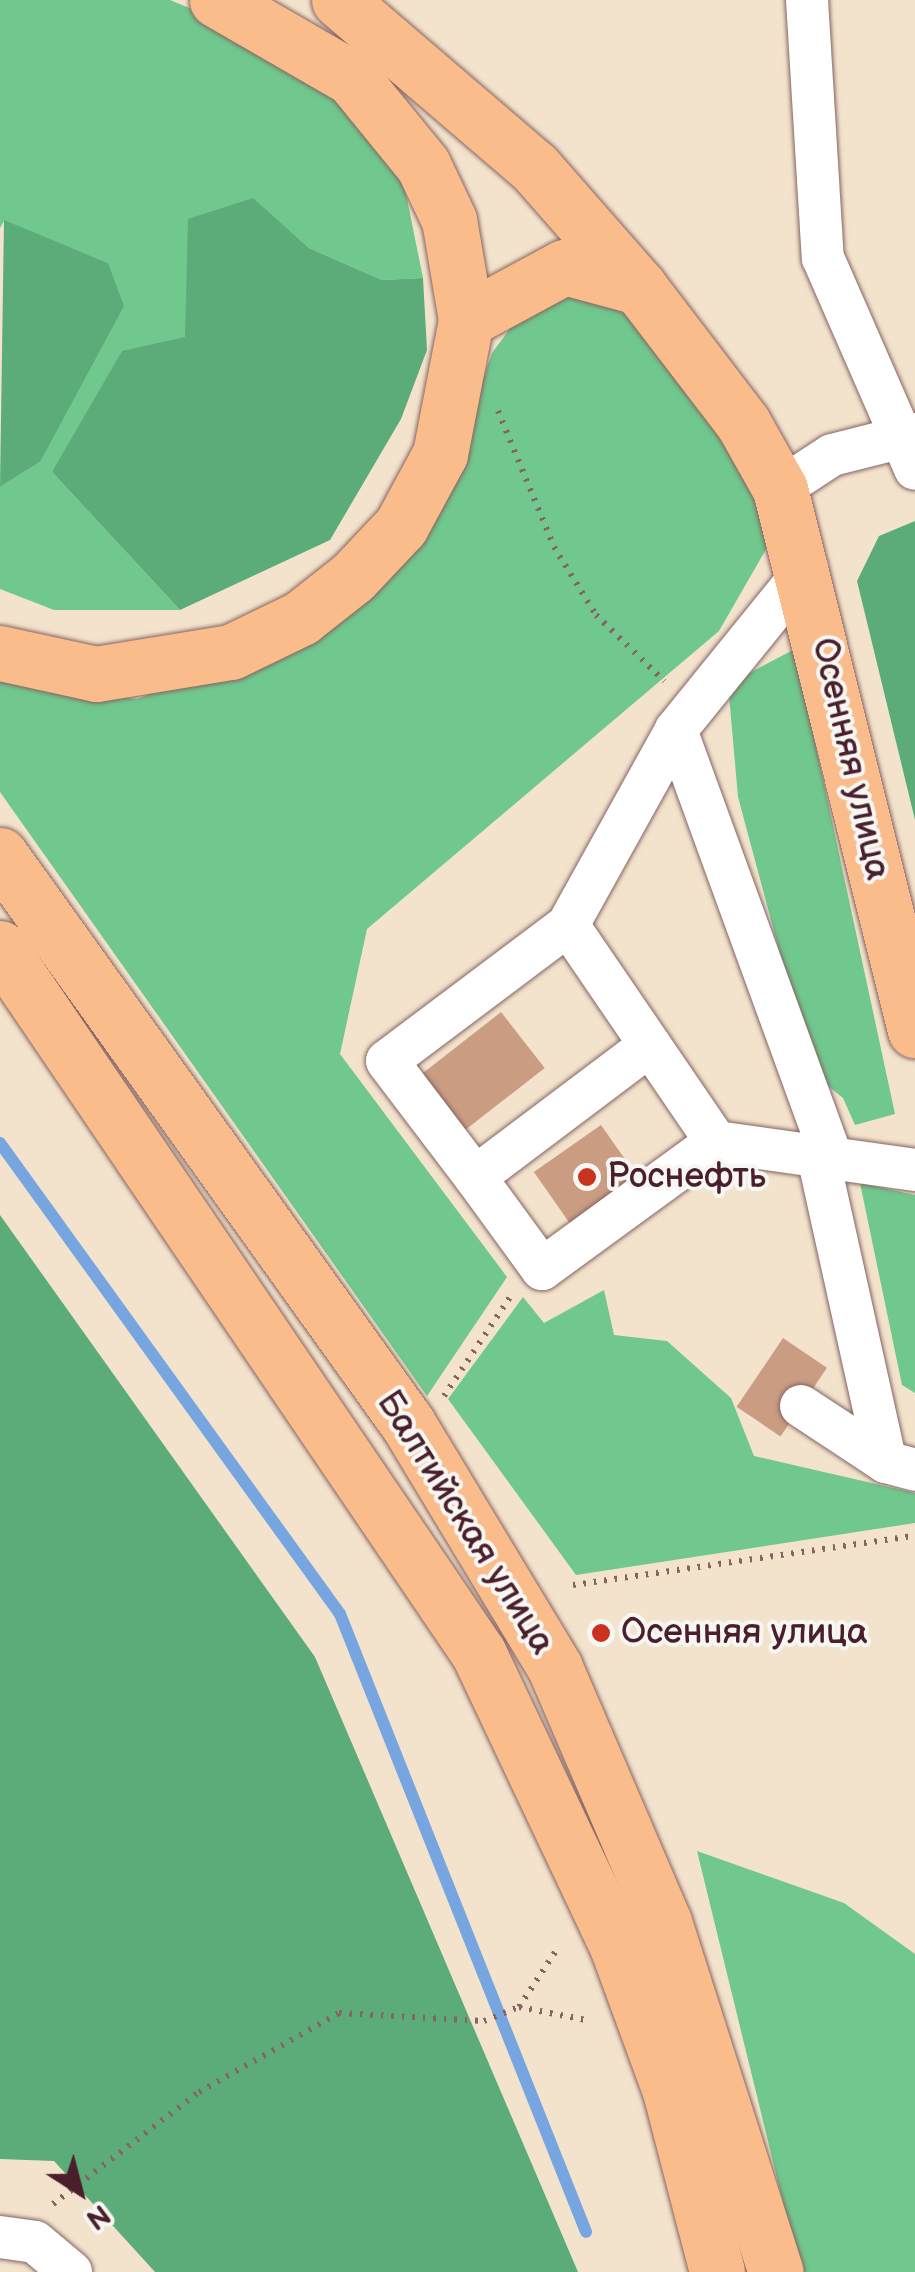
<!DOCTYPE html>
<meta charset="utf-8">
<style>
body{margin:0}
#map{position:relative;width:915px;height:2272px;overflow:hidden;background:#f3e3cc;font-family:"Balsamiq Sans",sans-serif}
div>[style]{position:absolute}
.green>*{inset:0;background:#70c88e}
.forest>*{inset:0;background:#5cac79}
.stream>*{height:12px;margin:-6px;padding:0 6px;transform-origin:6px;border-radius:6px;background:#76a5e0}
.building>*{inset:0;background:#ca9d83;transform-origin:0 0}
.path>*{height:6px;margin-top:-3px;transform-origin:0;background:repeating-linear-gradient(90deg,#856463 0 2.5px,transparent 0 10.5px)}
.roads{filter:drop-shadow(0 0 2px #856463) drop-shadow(0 0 2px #856463)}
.minor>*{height:42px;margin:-21px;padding:0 21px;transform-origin:21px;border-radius:21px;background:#fff}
.major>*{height:55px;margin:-27.5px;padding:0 27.5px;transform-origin:27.5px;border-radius:27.5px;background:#f9bc8a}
.dots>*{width:28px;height:28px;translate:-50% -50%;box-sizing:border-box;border:5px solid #f6f6f2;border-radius:50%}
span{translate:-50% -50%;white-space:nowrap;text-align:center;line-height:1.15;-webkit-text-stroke:8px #f6f6f2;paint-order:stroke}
.street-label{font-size:35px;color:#4a1f2b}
.poi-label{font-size:35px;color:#4a1f2b}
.left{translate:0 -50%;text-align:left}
.north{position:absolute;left:30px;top:2142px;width:100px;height:100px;-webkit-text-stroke:8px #f6f6f2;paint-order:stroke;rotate:144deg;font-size:28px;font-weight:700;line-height:40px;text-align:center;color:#4a1f2b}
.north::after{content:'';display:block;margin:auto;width:35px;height:45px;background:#4a1f2b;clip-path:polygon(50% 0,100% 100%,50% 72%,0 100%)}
</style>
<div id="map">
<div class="green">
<div style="clip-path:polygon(0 0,170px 0,226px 23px,355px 110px,403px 179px,423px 278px,382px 280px,309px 248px,253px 199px,185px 337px,52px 472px,180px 610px,54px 610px,0 589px,0 487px,40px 462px,108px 263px,4px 221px,0 228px)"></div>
<div style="clip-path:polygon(571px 288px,636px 319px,710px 402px,773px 537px,719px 631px,367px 929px,340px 1054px,507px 1277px,427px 1396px,0 792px,0 673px,19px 684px,137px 699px,295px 638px,443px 495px,492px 353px,528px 304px)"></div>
<div style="clip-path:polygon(795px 649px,895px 1114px,855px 1125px,843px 1098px,812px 1073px,738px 797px,728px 684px)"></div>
<div style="clip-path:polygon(860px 1183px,915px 1195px,915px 1393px,902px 1385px)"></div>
<div style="clip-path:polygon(604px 1290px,614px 1335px,667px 1341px,731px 1398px,754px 1456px,915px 1493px,915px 1523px,576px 1575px,448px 1399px,523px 1297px,544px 1323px)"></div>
<div style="clip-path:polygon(697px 1851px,844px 1903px,915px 1954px,915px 2272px,800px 2272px)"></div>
</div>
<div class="forest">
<div style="clip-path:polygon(253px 198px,309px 248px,382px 280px,423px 278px,427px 350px,401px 419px,330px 540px,180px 610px,52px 472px,122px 351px,185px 337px,188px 219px)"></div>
<div style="clip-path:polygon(4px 220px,108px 263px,124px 306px,40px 462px,0 487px)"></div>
<div style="clip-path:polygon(915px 521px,915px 820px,857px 581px,879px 536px)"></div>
<div style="clip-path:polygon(0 1215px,315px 1657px,578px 2272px,155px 2272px,54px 2161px,0 2159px)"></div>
</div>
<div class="stream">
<div style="left:0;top:1143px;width:581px;rotate:54.18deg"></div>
<div style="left:340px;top:1614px;width:665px;rotate:68.29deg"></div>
</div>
<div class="building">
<div style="left:501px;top:1012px;width:71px;height:105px;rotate:52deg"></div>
<div style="left:601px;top:1125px;width:70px;height:82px;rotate:55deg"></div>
<div style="left:783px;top:1338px;width:53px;height:83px;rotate:34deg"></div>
</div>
<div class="path">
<div style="left:498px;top:411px;width:147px;rotate:67.6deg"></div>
<div style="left:554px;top:547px;width:80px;rotate:58.3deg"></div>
<div style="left:596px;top:615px;width:95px;rotate:44.1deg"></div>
<div style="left:444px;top:1396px;width:123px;rotate:-56.3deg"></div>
<div style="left:573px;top:1585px;width:345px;rotate:-8.2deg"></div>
<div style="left:519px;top:2007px;width:73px;rotate:-56.7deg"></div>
<div style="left:53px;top:2204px;width:184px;rotate:-37.5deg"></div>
<div style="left:199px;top:2092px;width:161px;rotate:-29.4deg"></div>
<div style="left:339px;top:2013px;width:145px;rotate:3.2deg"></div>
<div style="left:484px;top:2021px;width:38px;rotate:-22deg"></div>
<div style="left:519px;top:2007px;width:68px;rotate:11deg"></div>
</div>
<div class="roads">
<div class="minor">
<div style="left:807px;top:0;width:258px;rotate:86.5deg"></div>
<div style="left:823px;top:258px;width:230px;rotate:66.4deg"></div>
<div style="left:780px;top:489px;width:62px;rotate:-33.2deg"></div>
<div style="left:832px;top:455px;width:86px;rotate:-14.2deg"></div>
<div style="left:807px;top:568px;width:208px;rotate:129deg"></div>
<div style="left:676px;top:730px;width:223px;rotate:119deg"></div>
<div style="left:568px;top:925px;width:263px;rotate:55.7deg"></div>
<div style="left:716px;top:1142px;width:201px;rotate:8deg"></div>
<div style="left:676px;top:730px;width:461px;rotate:70deg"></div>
<div style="left:568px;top:925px;width:226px;rotate:143.1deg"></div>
<div style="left:387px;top:1061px;width:146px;rotate:52.8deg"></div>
<div style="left:475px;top:1177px;width:219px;rotate:-37deg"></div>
<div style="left:819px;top:1161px;width:308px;rotate:77.5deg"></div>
<div style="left:475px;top:1177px;width:114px;rotate:53.9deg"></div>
<div style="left:542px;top:1269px;width:215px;rotate:-36.1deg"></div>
<div style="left:801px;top:1406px;width:102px;rotate:33.4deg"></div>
<div style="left:886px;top:1462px;width:30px;rotate:15deg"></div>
<div style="left:0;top:2237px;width:35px;rotate:8deg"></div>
<div style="left:35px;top:2242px;width:47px;rotate:39.8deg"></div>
</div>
<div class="major">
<div style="left:339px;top:0;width:258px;rotate:40.6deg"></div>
<div style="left:535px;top:168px;width:158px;rotate:48.8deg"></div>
<div style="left:639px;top:287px;width:171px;rotate:52.6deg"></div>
<div style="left:743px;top:423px;width:76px;rotate:60.7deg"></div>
<div style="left:780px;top:489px;width:558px;rotate:75.99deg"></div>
<div style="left:466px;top:320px;width:111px;rotate:-28.4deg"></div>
<div style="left:564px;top:267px;width:78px;rotate:14.9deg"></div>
<div style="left:0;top:653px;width:98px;rotate:12.3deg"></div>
<div style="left:96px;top:674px;width:137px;rotate:-9.3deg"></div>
<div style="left:231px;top:652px;width:78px;rotate:-25.9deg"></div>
<div style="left:301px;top:618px;width:66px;rotate:-38.3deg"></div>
<div style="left:353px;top:577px;width:70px;rotate:-46.7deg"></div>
<div style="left:401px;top:526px;width:82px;rotate:-61.6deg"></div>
<div style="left:440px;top:454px;width:136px;rotate:-79deg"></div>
<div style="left:466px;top:320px;width:101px;rotate:-99.6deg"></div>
<div style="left:449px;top:220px;width:61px;rotate:-115.3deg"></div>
<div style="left:423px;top:165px;width:112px;rotate:-129.2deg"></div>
<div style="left:352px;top:78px;width:156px;rotate:-150deg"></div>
<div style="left:0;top:855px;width:700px;rotate:54.36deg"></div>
<div style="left:408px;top:1424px;width:285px;rotate:58.9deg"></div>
<div style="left:555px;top:1668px;width:276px;rotate:66.8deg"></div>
<div style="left:664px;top:1922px;width:367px;rotate:72.3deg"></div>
<div style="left:0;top:948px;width:853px;rotate:55.84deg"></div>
<div style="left:479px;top:1654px;width:323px;rotate:64.7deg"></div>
<div style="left:617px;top:1946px;width:154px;rotate:69.9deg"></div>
<div style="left:670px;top:2091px;width:187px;rotate:75.4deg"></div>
</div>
</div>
<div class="dots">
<div style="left:587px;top:1177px;background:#c8321e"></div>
<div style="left:601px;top:1633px;background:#c8321e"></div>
</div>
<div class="street-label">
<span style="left:850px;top:759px;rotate:77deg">Осенняя улица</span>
<span style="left:465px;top:1523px;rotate:58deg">Балтийская улица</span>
</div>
<div class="poi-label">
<span class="left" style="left:607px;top:1177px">Роснефть</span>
<span class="left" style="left:621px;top:1633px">Осенняя улица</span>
</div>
<div class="north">N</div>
</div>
